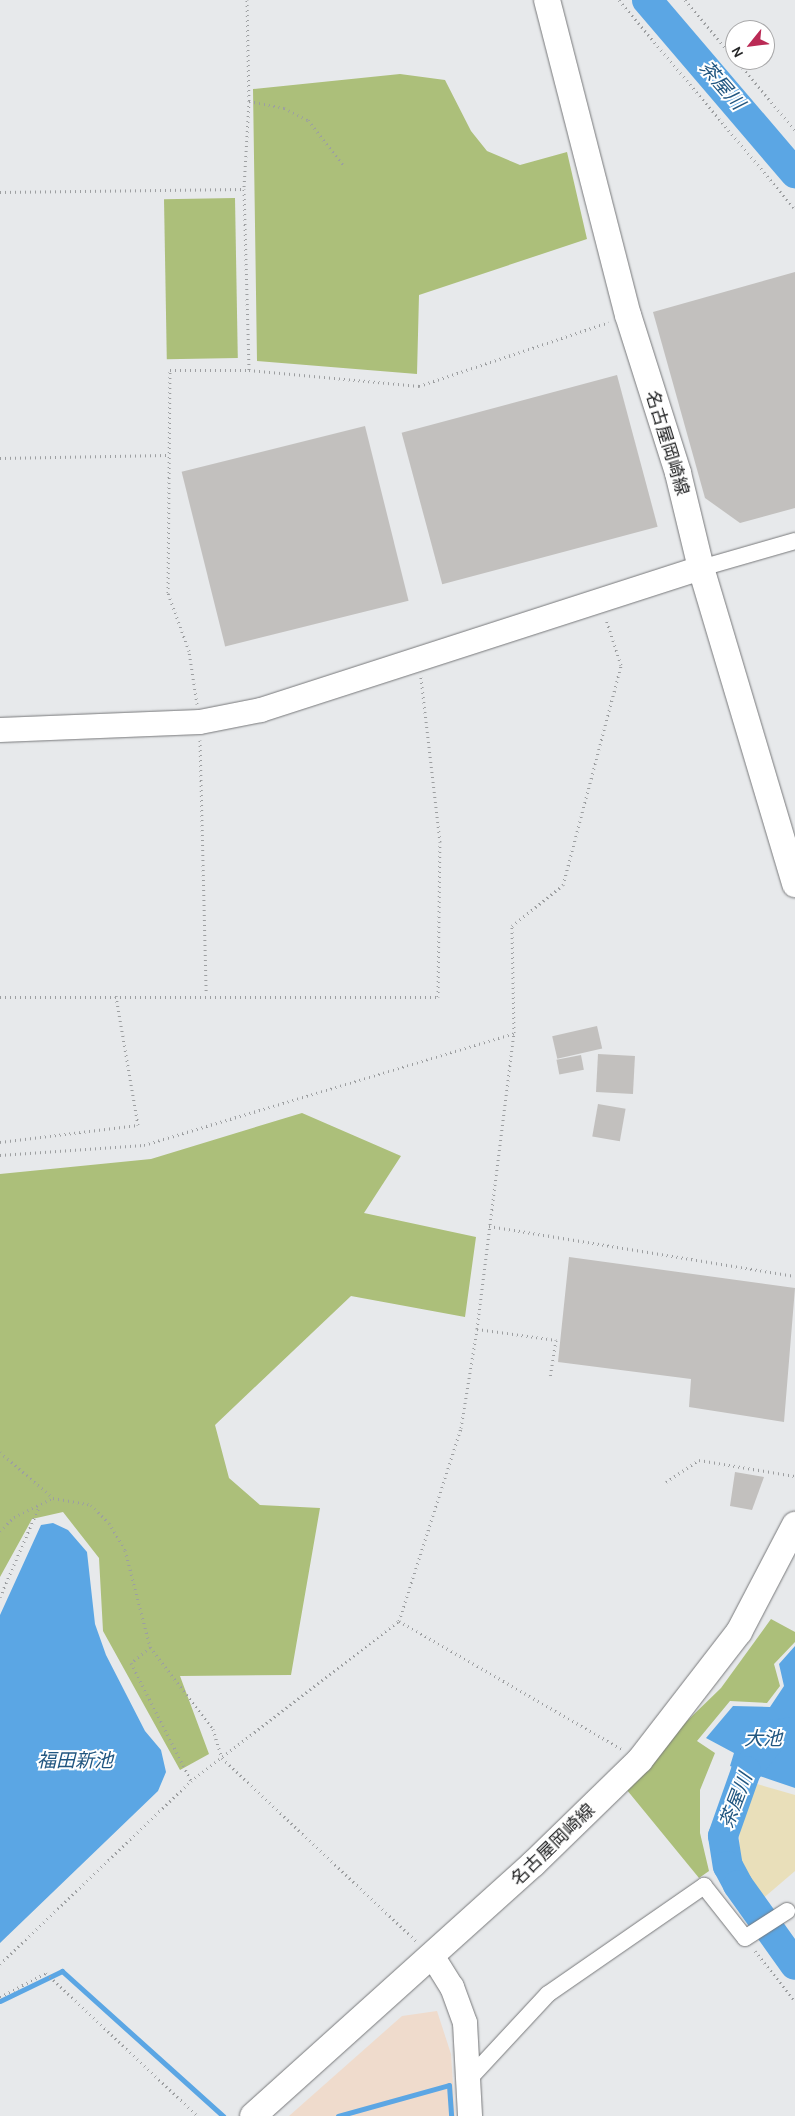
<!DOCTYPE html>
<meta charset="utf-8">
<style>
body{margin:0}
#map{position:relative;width:795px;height:2116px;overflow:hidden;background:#e7e9eb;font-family:Karla,"Noto Sans JP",sans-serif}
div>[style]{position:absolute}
.industrial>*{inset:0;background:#efdbcc}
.green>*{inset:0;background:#acbf7a;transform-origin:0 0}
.sand>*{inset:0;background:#e9dfba}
.water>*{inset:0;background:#5ba6e4}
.stream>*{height:5px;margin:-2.5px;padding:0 2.5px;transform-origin:2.5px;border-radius:2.5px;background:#5ba6e4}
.river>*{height:30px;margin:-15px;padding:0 15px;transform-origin:15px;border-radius:15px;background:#5ba6e4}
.building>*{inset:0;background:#c2c0be;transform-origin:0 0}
.path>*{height:3px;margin-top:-1.5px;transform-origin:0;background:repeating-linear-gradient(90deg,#9d9fa1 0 1px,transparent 0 5px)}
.roads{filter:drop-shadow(0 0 1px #77787a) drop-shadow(0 0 1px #77787a)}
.street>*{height:16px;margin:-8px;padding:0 8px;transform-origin:8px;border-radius:8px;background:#fff}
.secondary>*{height:24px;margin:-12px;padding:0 12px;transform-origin:12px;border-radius:12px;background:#fff}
.primary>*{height:26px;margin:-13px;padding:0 13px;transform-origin:13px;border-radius:13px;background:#fff}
span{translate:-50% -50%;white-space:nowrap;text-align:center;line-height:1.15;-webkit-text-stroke:4px #fff;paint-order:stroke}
.street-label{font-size:18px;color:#252627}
.water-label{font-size:19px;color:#215680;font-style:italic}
.north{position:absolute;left:725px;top:20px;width:50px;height:50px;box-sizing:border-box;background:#fff;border:1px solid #a8a8a9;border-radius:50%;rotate:241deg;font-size:14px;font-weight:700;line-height:20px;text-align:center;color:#252627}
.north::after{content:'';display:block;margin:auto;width:18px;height:22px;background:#ba2a55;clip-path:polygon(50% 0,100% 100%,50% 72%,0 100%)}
</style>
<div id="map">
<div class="industrial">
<div style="clip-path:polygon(437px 2011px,451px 2054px,455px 2116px,289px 2116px,402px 2016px)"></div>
</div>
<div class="green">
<div style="clip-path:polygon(400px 74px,445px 80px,471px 131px,487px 151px,520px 165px,567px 152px,587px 239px,419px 295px,417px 374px,257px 361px,253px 89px)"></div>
<div style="left:235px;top:198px;width:160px;height:71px;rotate:89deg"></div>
<div style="clip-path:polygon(302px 1113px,401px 1156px,364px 1213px,476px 1237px,465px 1317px,351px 1296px,215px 1425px,229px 1478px,260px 1505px,320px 1508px,291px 1675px,180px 1676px,209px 1754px,180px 1770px,103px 1631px,99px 1558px,63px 1512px,32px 1519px,0 1577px,0 1174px,151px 1159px)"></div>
<div style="clip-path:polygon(771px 1619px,795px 1632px,795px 1642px,774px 1664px,780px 1686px,767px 1703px,730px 1701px,697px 1741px,715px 1753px,700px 1790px,700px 1833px,709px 1871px,699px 1878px,622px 1784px,721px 1688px)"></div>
</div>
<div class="sand">
<div style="clip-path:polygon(757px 1784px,795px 1795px,795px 1871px,760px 1901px,749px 1885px,740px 1857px,739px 1828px)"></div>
</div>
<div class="water">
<div style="clip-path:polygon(53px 1523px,68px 1530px,87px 1552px,95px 1624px,106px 1655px,145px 1731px,161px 1750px,166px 1772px,158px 1791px,0 1943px,0 1615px,41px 1525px)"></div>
<div style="clip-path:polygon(795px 1646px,795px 1788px,730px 1766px,734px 1753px,706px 1738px,733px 1706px,770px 1707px,784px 1686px,779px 1664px)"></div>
</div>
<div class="stream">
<div style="left:0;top:2001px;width:69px;rotate:-25.8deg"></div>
<div style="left:62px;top:1971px;width:217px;rotate:42deg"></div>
<div style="left:338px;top:2116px;width:115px;rotate:-15.6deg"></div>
<div style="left:449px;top:2085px;width:31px;rotate:86deg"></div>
</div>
<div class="river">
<div style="left:647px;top:0;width:228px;rotate:49.5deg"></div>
<div style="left:795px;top:1732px;width:20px;rotate:174deg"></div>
<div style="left:775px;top:1734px;width:47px;rotate:128.1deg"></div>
<div style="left:746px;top:1771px;width:69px;rotate:109.5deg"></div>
<div style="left:723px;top:1836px;width:30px;rotate:81deg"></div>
<div style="left:728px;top:1866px;width:21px;rotate:62deg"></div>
<div style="left:738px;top:1885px;width:98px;rotate:54.5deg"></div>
</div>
<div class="building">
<div style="clip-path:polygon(795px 272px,795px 508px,740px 523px,705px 498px,653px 312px)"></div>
<div style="left:617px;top:375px;width:157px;height:223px;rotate:75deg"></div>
<div style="left:365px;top:426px;width:180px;height:189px;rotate:76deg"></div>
<div style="left:597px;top:1026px;width:23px;height:46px;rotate:77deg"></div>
<div style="left:598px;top:1054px;width:37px;height:38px;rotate:3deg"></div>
<div style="left:581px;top:1055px;width:15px;height:25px;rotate:79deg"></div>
<div style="left:598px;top:1104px;width:28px;height:33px;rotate:10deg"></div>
<div style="clip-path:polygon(569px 1257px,795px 1288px,784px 1422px,689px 1407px,691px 1379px,558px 1362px)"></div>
<div style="clip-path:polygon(735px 1472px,764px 1477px,752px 1510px,730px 1506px)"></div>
</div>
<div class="path">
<div style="left:247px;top:0;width:101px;rotate:88.9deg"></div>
<div style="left:249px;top:101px;width:88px;rotate:93.3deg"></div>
<div style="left:244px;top:189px;width:181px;rotate:88.4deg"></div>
<div style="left:619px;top:0;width:273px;rotate:49.9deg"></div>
<div style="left:685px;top:0;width:77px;rotate:49.7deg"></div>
<div style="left:736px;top:60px;width:92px;rotate:49.9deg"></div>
<div style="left:249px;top:101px;width:36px;rotate:11deg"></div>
<div style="left:284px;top:108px;width:27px;rotate:27deg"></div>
<div style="left:308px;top:120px;width:58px;rotate:52deg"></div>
<div style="left:0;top:192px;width:244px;rotate:-0.7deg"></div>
<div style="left:0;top:458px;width:167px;rotate:-1deg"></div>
<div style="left:197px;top:704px;width:54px;rotate:-98.6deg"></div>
<div style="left:189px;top:651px;width:62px;rotate:-109.9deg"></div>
<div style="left:168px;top:593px;width:223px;rotate:-89.5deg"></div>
<div style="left:170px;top:370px;width:79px"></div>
<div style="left:249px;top:370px;width:171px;rotate:5.4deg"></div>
<div style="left:419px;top:386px;width:200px;rotate:-18.6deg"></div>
<div style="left:200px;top:740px;width:254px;rotate:88.6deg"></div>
<div style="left:0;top:997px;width:438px"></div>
<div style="left:438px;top:997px;width:155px;rotate:-89.3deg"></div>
<div style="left:440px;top:842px;width:166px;rotate:-96.6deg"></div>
<div style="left:0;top:1142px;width:139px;rotate:-7deg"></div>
<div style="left:138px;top:1125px;width:131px;rotate:-99.7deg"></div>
<div style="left:0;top:1155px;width:144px;rotate:-4deg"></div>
<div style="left:144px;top:1145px;width:387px;rotate:-16.8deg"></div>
<div style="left:489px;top:1226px;width:310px;rotate:9.3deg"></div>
<div style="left:477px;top:1329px;width:80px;rotate:7.9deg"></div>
<div style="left:556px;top:1340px;width:36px;rotate:99deg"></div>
<div style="left:0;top:1452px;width:70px;rotate:41deg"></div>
<div style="left:53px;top:1498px;width:39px;rotate:10deg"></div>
<div style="left:91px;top:1505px;width:25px;rotate:45deg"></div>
<div style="left:109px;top:1523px;width:31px;rotate:59deg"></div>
<div style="left:125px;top:1550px;width:100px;rotate:75.5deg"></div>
<div style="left:150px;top:1647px;width:103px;rotate:52.5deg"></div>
<div style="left:213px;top:1729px;width:30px;rotate:73deg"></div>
<div style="left:222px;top:1758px;width:267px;rotate:43.3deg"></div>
<div style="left:666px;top:1482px;width:40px;rotate:-34deg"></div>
<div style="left:699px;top:1460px;width:97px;rotate:9.5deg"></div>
<div style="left:0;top:1531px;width:20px;rotate:-45deg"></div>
<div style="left:14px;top:1517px;width:43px;rotate:-26deg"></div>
<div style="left:0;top:1597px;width:98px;rotate:-66.6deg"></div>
<div style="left:399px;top:1621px;width:257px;rotate:29.9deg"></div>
<div style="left:150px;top:1647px;width:25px;rotate:140deg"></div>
<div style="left:131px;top:1663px;width:132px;rotate:63deg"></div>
<div style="left:755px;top:1951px;width:64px;rotate:51.3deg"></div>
<div style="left:0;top:1964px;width:265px;rotate:-43.8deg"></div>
<div style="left:191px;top:1781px;width:262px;rotate:-37.6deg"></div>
<div style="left:399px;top:1621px;width:203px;rotate:-72.2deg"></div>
<div style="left:461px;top:1428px;width:100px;rotate:-80.8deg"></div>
<div style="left:477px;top:1329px;width:298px;rotate:-82.9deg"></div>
<div style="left:514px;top:1033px;width:107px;rotate:-91.1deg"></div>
<div style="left:512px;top:926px;width:65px;rotate:-38.8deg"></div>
<div style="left:563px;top:885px;width:228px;rotate:-75.2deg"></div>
<div style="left:621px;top:665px;width:48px;rotate:-108.1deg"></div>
<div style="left:0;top:1997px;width:52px;rotate:-27.6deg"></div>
<div style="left:46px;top:1973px;width:209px;rotate:43.3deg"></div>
</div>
<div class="roads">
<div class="street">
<div style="left:701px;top:568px;width:98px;rotate:-16deg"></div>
<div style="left:469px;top:2079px;width:116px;rotate:-47.1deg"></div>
<div style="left:548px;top:1994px;width:190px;rotate:-34.7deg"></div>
<div style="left:704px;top:1886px;width:66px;rotate:51.7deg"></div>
<div style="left:745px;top:1938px;width:50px;rotate:-32.7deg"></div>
</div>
<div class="secondary">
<div style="left:0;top:730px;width:200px;rotate:-2.3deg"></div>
<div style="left:200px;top:722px;width:62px;rotate:-11.1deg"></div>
<div style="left:261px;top:710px;width:462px;rotate:-17.9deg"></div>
<div style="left:433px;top:1957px;width:36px;rotate:58deg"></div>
<div style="left:452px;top:1987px;width:38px;rotate:70deg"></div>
<div style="left:465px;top:2023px;width:93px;rotate:86.9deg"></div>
</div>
<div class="primary">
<div style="left:547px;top:0;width:325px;rotate:75.6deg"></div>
<div style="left:628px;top:315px;width:166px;rotate:72.4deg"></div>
<div style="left:678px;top:473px;width:98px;rotate:76.4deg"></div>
<div style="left:701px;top:568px;width:330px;rotate:73.4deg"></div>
<div style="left:253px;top:2116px;width:377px;rotate:-42deg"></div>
<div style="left:533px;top:1864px;width:149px;rotate:-44.2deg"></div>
<div style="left:640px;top:1760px;width:162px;rotate:-52.3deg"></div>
<div style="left:739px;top:1632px;width:121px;rotate:-62.4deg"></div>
</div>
</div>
<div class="street-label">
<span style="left:667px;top:443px;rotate:73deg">名古屋岡崎線</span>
<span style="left:553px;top:1845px;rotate:-44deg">名古屋岡崎線</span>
</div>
<div class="water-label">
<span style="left:721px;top:86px;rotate:49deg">茶屋川</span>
<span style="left:763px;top:1740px">大池</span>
<span style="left:75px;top:1762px">福田新池</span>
<span style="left:737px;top:1801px;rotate:-69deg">茶屋川</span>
</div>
<div class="north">N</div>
</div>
